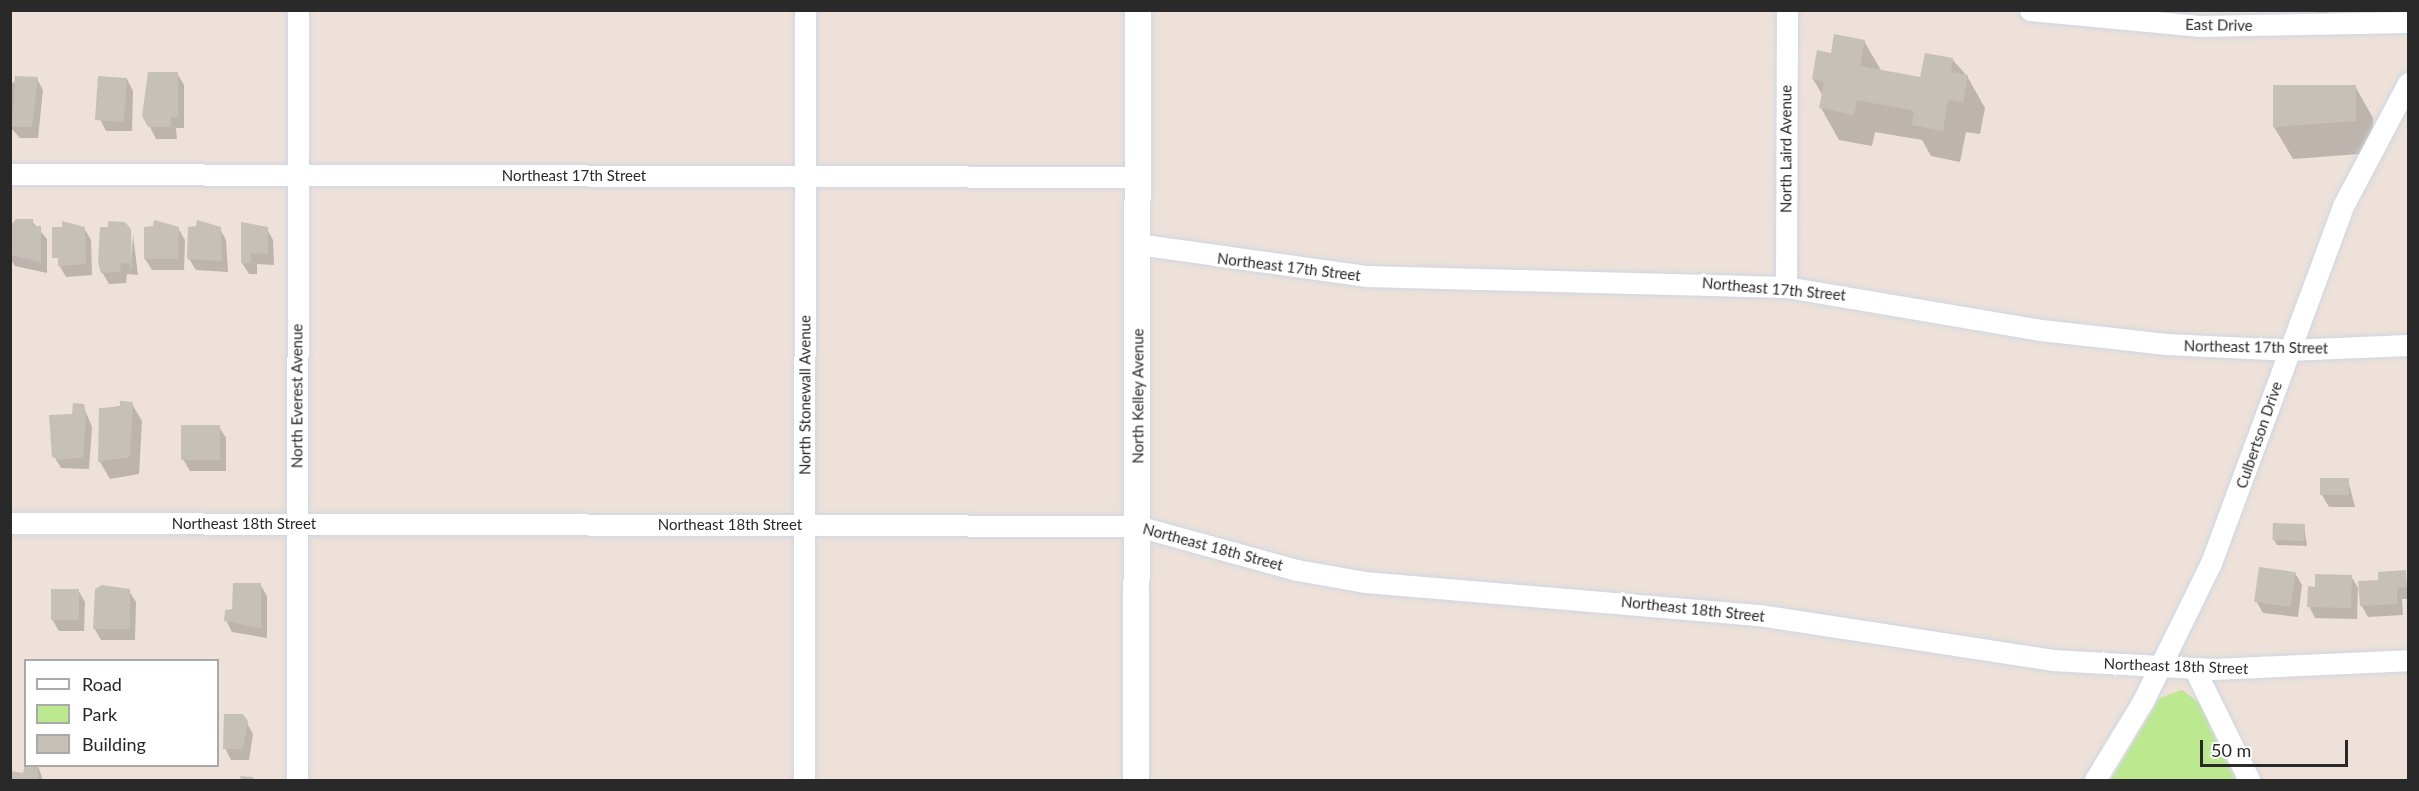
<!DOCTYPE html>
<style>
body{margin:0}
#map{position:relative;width:2419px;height:791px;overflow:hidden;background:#ede1d9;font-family:Lato,sans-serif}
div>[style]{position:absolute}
.green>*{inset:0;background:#bce890}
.shadow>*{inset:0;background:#0003}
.building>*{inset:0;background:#c7c0b8;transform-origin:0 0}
.roads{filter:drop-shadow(0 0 2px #ced6e3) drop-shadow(0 0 2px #ced6e3)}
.minor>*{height:21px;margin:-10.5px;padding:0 10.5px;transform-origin:10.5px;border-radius:10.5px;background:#fff}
.tertiary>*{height:26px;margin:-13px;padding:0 13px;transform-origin:13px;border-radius:13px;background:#fff}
span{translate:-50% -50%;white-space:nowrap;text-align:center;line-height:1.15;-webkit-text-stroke:6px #fff;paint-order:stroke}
.street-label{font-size:15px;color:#292929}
.frame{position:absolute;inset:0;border:12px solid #292929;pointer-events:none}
.legend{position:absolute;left:24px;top:659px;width:195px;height:108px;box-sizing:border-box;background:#fff;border:2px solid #a9a9a9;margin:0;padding:8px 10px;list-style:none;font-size:18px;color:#292929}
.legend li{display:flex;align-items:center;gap:12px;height:30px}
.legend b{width:30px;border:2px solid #a9a9a9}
.scale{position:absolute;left:2200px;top:740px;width:148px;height:27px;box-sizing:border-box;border:3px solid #292929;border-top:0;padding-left:8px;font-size:18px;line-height:21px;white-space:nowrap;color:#292929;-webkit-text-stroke:4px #fff;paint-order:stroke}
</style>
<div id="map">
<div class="green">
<div style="clip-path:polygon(2182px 690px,2199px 703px,2235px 780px,2111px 780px,2160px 698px)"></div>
</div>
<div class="shadow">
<div style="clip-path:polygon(2297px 10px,2328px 10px,2327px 14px)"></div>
<div style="clip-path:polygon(1864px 41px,1882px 72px,1921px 79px,1952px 59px,1967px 76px,1985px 108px,1980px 134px,1966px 132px,1960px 162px,1931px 156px,1922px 140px,1875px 132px,1872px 146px,1839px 140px,1821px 108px,1823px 96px,1813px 79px,1832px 55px)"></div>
<div style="clip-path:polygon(177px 73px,184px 85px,184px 128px,176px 128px,177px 139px,156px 139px,150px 127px)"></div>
<div style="clip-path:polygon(37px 79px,43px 90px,38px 138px,20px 138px,10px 127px,10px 83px)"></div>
<div style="clip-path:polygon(127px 79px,133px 91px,132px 131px,106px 131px,100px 119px)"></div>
<div style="clip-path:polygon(2355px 86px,2373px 118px,2373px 153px,2293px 159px,2274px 127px)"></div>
<div style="clip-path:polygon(32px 221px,47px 239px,47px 273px,15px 266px,10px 258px,10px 228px)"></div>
<div style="clip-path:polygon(64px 222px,84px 228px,91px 240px,92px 275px,66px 277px,59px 265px)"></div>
<div style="clip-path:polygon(178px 228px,185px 240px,184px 270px,152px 270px,145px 259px)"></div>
<div style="clip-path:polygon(220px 229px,226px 240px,228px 272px,196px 270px,189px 259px)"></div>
<div style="clip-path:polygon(267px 229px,273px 240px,274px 265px,257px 264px,257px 274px,249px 274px,242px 263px)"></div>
<div style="clip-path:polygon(130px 230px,131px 271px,133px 235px,138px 275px,127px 274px,126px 283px,109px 284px,102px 272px)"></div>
<div style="clip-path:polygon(132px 404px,142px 421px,139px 474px,110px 479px,100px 462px,101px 409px)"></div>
<div style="clip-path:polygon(83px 405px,92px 427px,89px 469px,61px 468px,54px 456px)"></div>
<div style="clip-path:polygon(219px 427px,226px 438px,226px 471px,190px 471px,183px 459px,183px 428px)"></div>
<div style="clip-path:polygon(2348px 480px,2355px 507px,2329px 507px,2322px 495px)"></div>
<div style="clip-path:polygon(2304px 526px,2307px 546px,2277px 545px,2274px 540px)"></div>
<div style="clip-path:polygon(2405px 571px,2408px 599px,2402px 599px,2403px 615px,2368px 617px,2361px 605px)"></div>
<div style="clip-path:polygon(2295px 573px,2302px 585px,2298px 617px,2263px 613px,2256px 601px)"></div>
<div style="clip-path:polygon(2351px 576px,2358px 588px,2357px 619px,2315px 618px,2309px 606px,2316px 588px)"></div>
<div style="clip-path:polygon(260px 584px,267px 596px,267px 638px,232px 632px,226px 620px)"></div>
<div style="clip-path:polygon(78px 590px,85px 602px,84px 631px,59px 631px,52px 619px)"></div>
<div style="clip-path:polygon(129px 591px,136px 602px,135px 640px,101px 640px,94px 628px)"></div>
<div style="clip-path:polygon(243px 716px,253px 734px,249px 760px,231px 760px,225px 748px)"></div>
<div style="clip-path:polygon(25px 763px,38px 766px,43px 780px,12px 780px,11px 773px,24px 774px)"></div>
</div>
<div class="building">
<div style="clip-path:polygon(1834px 34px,1865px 40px,1860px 66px,1920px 77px,1925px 53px,1953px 58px,1951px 72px,1968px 75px,1963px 103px,1948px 100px,1943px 131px,1911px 125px,1914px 111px,1857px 100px,1854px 115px,1819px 108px,1824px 82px,1812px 79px,1817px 50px,1831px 53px)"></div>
<div style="clip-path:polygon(148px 72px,178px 72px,178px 117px,171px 117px,171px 127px,148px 127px,142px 116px)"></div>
<div style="clip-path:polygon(15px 76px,38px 77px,32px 127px,12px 127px)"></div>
<div style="left:98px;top:76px;width:29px;height:44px;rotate:4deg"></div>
<div style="clip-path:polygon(2273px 85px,2356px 85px,2356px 121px,2273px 127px)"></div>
<div style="clip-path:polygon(16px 219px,33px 219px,33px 226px,41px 226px,41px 262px,10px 255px,10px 226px)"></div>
<div style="clip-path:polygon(154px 220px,179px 227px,178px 259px,144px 259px,144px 227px,153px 226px)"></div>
<div style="clip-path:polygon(197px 220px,221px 227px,222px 261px,187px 259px,188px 227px,196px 226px)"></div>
<div style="clip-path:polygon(62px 221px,85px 227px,86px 264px,58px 266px,58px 258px,52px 258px,52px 227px,62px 227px)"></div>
<div style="clip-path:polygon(108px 221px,125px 222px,131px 229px,132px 264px,121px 263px,120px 272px,101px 273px,98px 263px,100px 227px,108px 227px)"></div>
<div style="clip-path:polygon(241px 222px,268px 227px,268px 254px,251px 253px,251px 263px,241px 263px)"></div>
<div style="clip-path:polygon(120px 401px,133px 402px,130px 457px,98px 462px,99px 408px,120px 407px)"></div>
<div style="clip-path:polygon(73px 403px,84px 404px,86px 414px,83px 457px,61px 460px,52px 457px,49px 415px,72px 414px)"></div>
<div style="left:220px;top:425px;width:35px;height:39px;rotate:90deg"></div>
<div style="left:2349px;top:478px;width:17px;height:29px;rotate:90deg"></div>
<div style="left:2273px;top:523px;width:32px;height:17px;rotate:2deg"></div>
<div style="left:2259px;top:567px;width:37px;height:35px;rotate:8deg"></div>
<div style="clip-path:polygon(2406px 570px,2407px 587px,2397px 588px,2397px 604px,2360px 606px,2358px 581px,2378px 580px,2378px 572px)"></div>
<div style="clip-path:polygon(2315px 574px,2352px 575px,2351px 608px,2307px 607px,2308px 586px,2315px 587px)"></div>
<div style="clip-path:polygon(233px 583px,261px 583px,261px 628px,224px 621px,225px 610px,232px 609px)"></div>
<div style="clip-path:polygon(102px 585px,130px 589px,130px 629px,93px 629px,95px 589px)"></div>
<div style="left:51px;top:589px;width:28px;height:31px"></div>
<div style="clip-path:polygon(224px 714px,243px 714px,248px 721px,243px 749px,223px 749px)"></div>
<div style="clip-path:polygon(26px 760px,26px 766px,38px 766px,38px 780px,10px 780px,10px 771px,23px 773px)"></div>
<div style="clip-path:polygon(240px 776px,253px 777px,253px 780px,241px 780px)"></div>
</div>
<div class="roads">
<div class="minor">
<div style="left:2030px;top:10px;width:169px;rotate:5.4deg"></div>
<div style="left:2198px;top:26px;width:210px;rotate:-1.1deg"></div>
<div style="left:10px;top:174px;width:1128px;rotate:0.15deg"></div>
<div style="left:1138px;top:244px;width:230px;rotate:8deg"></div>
<div style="left:1366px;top:276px;width:420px;rotate:1.5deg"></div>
<div style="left:1786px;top:287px;width:259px;rotate:9.6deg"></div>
<div style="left:2041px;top:330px;width:126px;rotate:6.4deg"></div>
<div style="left:2166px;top:344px;width:122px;rotate:2.8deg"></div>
<div style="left:2288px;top:350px;width:120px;rotate:-2.4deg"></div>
<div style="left:1786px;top:287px;width:277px;rotate:-89.8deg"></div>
<div style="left:10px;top:523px;width:1127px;rotate:0.15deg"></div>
<div style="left:1137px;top:526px;width:166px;rotate:15.4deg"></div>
<div style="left:1297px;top:570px;width:69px;rotate:10deg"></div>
<div style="left:1365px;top:582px;width:395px;rotate:4.8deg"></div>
<div style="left:1759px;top:615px;width:297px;rotate:8.7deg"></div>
<div style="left:2053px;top:660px;width:160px;rotate:3.2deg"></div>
<div style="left:2213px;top:669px;width:195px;rotate:-2.6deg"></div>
<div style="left:2194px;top:668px;width:125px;rotate:63.8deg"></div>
<div style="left:297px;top:780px;width:770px;rotate:-89.93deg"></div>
<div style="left:804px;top:780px;width:770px;rotate:-89.93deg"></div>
<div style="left:2095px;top:780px;width:92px;rotate:-58.7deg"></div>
<div style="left:2143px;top:701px;width:154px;rotate:-63.8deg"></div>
<div style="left:2211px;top:563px;width:381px;rotate:-69.7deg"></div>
<div style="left:2343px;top:206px;width:139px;rotate:-62.1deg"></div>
</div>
<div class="tertiary">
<div style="left:1136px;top:780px;width:770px;rotate:-89.85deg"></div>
</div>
</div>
<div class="street-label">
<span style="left:2219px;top:25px;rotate:1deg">East Drive</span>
<span style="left:1786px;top:149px;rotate:-90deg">North Laird Avenue</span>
<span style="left:574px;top:176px">Northeast 17th Street</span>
<span style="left:1289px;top:267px;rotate:7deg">Northeast 17th Street</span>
<span style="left:1774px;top:289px;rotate:5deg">Northeast 17th Street</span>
<span style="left:2256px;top:347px;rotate:1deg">Northeast 17th Street</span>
<span style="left:805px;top:395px;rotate:-90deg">North Stonewall Avenue</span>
<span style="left:297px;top:396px;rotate:-90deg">North Everest Avenue</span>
<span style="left:1138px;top:396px;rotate:-90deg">North Kelley Avenue</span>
<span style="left:2259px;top:435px;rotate:-71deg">Culbertson Drive</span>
<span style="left:244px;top:524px">Northeast 18th Street</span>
<span style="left:730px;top:525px">Northeast 18th Street</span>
<span style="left:1213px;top:547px;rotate:15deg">Northeast 18th Street</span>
<span style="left:1693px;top:609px;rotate:6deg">Northeast 18th Street</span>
<span style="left:2176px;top:666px;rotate:2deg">Northeast 18th Street</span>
</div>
<div class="frame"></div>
<ul class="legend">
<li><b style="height:8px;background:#fff"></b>Road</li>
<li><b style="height:16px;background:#bce890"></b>Park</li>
<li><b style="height:16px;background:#c7c0b8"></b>Building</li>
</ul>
<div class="scale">50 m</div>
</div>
